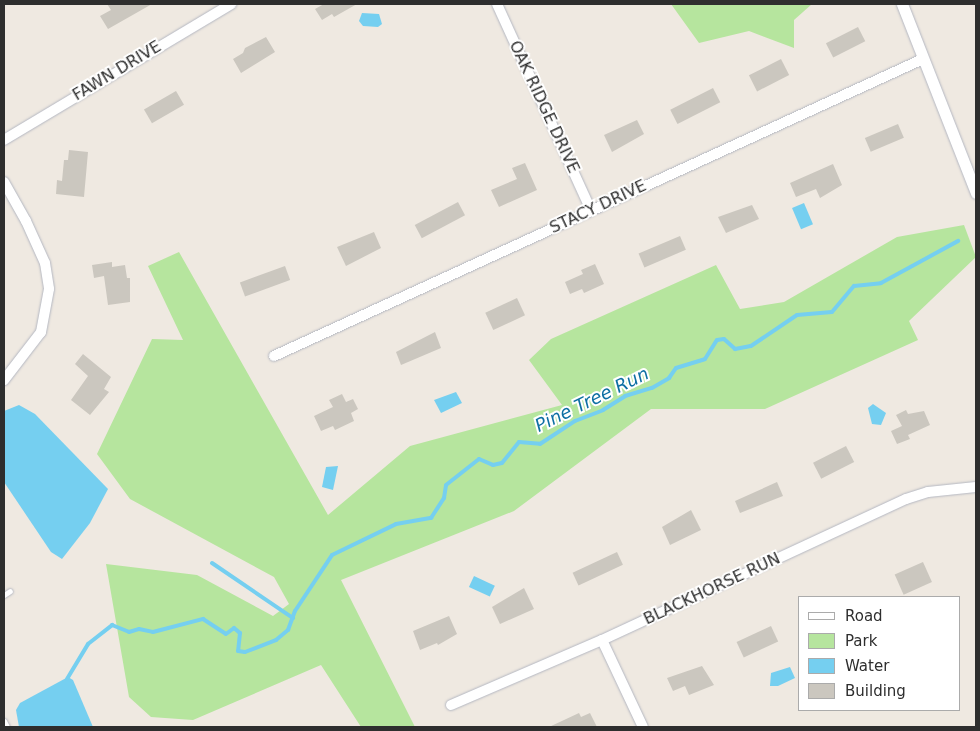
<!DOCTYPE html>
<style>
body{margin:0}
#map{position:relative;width:980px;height:731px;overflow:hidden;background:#efe9e1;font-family:"DejaVu Sans",sans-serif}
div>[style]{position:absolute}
.green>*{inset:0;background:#b6e59e}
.water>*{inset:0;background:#75cff0;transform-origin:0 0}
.stream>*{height:4px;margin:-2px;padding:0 2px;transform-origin:2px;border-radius:2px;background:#75cff0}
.building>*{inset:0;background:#cbc7bf;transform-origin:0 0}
.roads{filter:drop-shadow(0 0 1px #b4b7c1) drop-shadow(0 0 1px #b4b7c1)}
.service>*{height:5px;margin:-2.5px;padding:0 2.5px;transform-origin:2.5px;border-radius:2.5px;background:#fff}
.minor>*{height:10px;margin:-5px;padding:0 5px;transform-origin:5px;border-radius:5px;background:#fff}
.tertiary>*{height:11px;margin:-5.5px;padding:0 5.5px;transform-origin:5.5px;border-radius:5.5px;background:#fff}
span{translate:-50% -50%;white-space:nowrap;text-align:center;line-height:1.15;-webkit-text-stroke:4px #fff;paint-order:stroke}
.street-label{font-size:16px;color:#2e2e2e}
.water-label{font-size:18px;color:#0d6fa3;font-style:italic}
.frame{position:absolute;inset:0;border:5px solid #2e2e2e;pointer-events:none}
.legend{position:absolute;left:798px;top:596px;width:162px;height:115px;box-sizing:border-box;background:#fff;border:1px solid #ababab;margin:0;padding:6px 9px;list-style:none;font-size:15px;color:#2e2e2e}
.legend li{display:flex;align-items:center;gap:10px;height:25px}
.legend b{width:25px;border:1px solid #ababab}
</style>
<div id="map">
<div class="green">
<div style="clip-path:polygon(671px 4px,812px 4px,794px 20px,794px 48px,749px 31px,699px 43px)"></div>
<div style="clip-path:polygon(964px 225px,976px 257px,909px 321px,918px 340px,765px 409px,651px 409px,514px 511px,341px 580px,415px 727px,361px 727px,321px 665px,193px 720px,151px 717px,129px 697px,106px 564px,197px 575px,273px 616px,289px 604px,274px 577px,130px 499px,97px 454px,152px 339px,183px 340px,148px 266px,179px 252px,328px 515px,410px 446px,562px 405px,529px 360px,551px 339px,716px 265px,740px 309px,784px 302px,897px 237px)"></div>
</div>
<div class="water">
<div style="clip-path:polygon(362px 13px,379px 14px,382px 24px,378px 27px,363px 26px,359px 21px)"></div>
<div style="left:804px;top:203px;width:23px;height:13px;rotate:67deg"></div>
<div style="clip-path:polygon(456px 392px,462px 403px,441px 413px,434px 400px)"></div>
<div style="clip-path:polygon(873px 404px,886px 413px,881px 425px,872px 424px,868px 408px)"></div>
<div style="clip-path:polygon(19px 405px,35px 414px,108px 489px,90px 523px,62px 559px,51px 552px,4px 482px,4px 411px)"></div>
<div style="clip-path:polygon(338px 466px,333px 490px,322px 487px,326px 467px)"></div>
<div style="left:474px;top:576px;width:23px;height:12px;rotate:25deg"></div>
<div style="clip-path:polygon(790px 667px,795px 678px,778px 686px,770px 686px,771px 673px)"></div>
<div style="clip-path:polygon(68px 677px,73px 680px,93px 727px,19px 727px,16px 710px,20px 703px)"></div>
</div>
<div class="stream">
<div style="left:212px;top:563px;width:98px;rotate:34.2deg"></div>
<div style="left:67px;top:679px;width:41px;rotate:-59deg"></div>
<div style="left:88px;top:644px;width:31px;rotate:-38deg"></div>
<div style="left:112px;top:625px;width:18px;rotate:22deg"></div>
<div style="left:129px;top:632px;width:10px;rotate:-17deg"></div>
<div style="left:139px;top:629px;width:14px;rotate:12deg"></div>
<div style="left:153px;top:632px;width:52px;rotate:-14.6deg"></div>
<div style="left:203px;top:619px;width:27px;rotate:33deg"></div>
<div style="left:226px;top:634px;width:10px;rotate:-37deg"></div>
<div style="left:234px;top:628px;width:8px;rotate:40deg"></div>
<div style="left:240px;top:633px;width:18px;rotate:96deg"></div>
<div style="left:238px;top:651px;width:7px;rotate:8deg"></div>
<div style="left:245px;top:652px;width:33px;rotate:-21deg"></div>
<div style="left:276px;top:640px;width:16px;rotate:-40deg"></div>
<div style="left:288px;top:630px;width:20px;rotate:-70deg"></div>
<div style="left:295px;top:611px;width:67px;rotate:-56.5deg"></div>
<div style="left:332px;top:555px;width:71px;rotate:-25.8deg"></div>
<div style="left:396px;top:524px;width:36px;rotate:-10deg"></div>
<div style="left:431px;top:518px;width:24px;rotate:-57deg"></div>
<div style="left:444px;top:498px;width:13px;rotate:-81deg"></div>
<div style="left:446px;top:485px;width:42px;rotate:-38.2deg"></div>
<div style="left:479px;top:459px;width:15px;rotate:23deg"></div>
<div style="left:493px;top:465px;width:9px;rotate:-13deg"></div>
<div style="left:502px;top:463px;width:27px;rotate:-51deg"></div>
<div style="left:519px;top:442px;width:21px;rotate:5deg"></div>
<div style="left:540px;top:444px;width:42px;rotate:-33.3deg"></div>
<div style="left:575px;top:421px;width:30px;rotate:-21deg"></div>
<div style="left:603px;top:410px;width:26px;rotate:-32deg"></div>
<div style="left:625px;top:396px;width:28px;rotate:-17deg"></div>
<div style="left:652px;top:388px;width:20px;rotate:-30deg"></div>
<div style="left:669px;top:378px;width:12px;rotate:-55deg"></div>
<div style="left:676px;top:368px;width:30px;rotate:-17deg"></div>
<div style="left:705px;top:359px;width:22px;rotate:-58deg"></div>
<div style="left:717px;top:340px;width:7px;rotate:-8deg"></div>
<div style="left:724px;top:339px;width:15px;rotate:42deg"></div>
<div style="left:735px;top:349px;width:16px;rotate:-11deg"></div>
<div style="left:751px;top:346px;width:55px;rotate:-34deg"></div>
<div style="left:797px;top:315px;width:35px;rotate:-5deg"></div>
<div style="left:832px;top:312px;width:34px;rotate:-50deg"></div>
<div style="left:854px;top:286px;width:27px;rotate:-6deg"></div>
<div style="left:881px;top:283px;width:88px;rotate:-28.6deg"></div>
</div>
<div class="building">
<div style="clip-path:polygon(107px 4px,152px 4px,108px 29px,100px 16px,111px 10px)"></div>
<div style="clip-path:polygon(324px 4px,357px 4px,334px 17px,332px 14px,322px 20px,315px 9px)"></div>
<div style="left:858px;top:27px;width:16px;height:36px;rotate:63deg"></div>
<div style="clip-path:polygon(266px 37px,275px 52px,241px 73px,233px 59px,243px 53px,245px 48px)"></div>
<div style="left:781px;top:59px;width:18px;height:36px;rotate:63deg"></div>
<div style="left:713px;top:88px;width:16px;height:48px;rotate:63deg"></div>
<div style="left:176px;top:91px;width:16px;height:37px;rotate:60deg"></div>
<div style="clip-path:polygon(637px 120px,644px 134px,612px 152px,604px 135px)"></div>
<div style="left:898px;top:124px;width:15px;height:36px;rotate:67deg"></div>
<div style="clip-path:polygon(69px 150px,88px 152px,84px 197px,56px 194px,57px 180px,62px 181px,64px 160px,68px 160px)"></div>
<div style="clip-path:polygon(525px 163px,537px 190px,499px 207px,491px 190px,517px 179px,512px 168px)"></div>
<div style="clip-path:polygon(833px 164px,842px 185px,820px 198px,816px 189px,796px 197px,790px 183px)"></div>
<div style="left:458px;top:202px;width:15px;height:49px;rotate:62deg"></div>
<div style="clip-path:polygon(752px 205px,759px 219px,726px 233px,718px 217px)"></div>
<div style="clip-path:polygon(374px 232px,381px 248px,346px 266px,337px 247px)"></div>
<div style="left:680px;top:236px;width:15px;height:45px;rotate:67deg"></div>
<div style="clip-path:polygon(112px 262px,112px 267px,125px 265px,127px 278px,130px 278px,130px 302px,108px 305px,104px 276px,94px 278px,92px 265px)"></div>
<div style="clip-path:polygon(595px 264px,604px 284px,584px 293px,582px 289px,570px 294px,565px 282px,583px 274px,581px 270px)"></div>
<div style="left:285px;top:266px;width:15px;height:48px;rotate:70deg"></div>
<div style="left:517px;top:298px;width:19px;height:35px;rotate:65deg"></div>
<div style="clip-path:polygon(435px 332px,441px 348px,401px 365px,396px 352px)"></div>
<div style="clip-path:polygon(83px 354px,111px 377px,104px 389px,109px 392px,90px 415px,71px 400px,88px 376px,75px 364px)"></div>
<div style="clip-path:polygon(342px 394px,346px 402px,353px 399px,358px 409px,351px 413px,354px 421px,335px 430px,333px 426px,321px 431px,314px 416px,333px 407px,329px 400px)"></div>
<div style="clip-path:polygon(906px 410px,908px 414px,924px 411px,930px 425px,908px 435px,910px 439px,897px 444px,891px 431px,902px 426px,896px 415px)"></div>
<div style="left:846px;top:446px;width:18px;height:37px;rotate:63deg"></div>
<div style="clip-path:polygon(777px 482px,783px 496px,740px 513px,735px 501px)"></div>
<div style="clip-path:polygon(691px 510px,701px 530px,670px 545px,662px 527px)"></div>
<div style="left:617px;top:552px;width:14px;height:49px;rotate:65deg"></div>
<div style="left:923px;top:562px;width:22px;height:31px;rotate:66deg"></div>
<div style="clip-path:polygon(524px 588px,534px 609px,500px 624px,492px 607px)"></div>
<div style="clip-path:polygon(449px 616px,457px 634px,438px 645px,437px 643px,420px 650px,413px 631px)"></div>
<div style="left:771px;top:626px;width:17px;height:38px;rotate:65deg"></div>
<div style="clip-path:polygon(702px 666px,714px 685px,689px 695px,685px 686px,673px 691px,667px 678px)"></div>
<div style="clip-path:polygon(579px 713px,581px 717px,590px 713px,597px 727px,549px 727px)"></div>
</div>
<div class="roads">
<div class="service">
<div style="left:4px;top:595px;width:7px;rotate:-34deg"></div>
<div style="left:4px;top:721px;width:7px;rotate:63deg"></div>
</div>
<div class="minor">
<div style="left:497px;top:4px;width:226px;rotate:65.5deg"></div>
<div style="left:4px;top:140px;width:265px;rotate:-30.9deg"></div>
<div style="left:4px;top:182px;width:45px;rotate:60.6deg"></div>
<div style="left:26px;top:221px;width:46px;rotate:65.7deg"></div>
<div style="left:45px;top:263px;width:26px;rotate:81deg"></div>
<div style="left:49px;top:289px;width:44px;rotate:100.5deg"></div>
<div style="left:41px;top:332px;width:61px;rotate:127.6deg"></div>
<div style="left:274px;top:356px;width:714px;rotate:-24.59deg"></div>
<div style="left:602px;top:640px;width:96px;rotate:64.8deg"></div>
<div style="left:451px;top:705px;width:164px;rotate:-23.3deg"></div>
<div style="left:602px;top:640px;width:335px;rotate:-24.9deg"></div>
<div style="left:906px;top:499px;width:23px;rotate:-18deg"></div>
<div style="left:928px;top:492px;width:48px;rotate:-5.9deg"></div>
</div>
<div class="tertiary">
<div style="left:902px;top:4px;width:203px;rotate:68.6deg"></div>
</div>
</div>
<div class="street-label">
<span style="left:117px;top:71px;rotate:-31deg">FAWN DRIVE</span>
<span style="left:544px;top:107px;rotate:65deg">OAK RIDGE DRIVE</span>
<span style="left:598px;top:207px;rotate:-25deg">STACY DRIVE</span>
<span style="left:712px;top:589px;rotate:-25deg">BLACKHORSE RUN</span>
</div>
<div class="water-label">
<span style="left:592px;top:400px;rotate:-26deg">Pine Tree Run</span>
</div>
<div class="frame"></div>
<ul class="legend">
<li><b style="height:6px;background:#fff"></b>Road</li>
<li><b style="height:14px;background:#b6e59e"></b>Park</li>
<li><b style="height:14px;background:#75cff0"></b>Water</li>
<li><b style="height:14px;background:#cbc7bf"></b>Building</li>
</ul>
</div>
